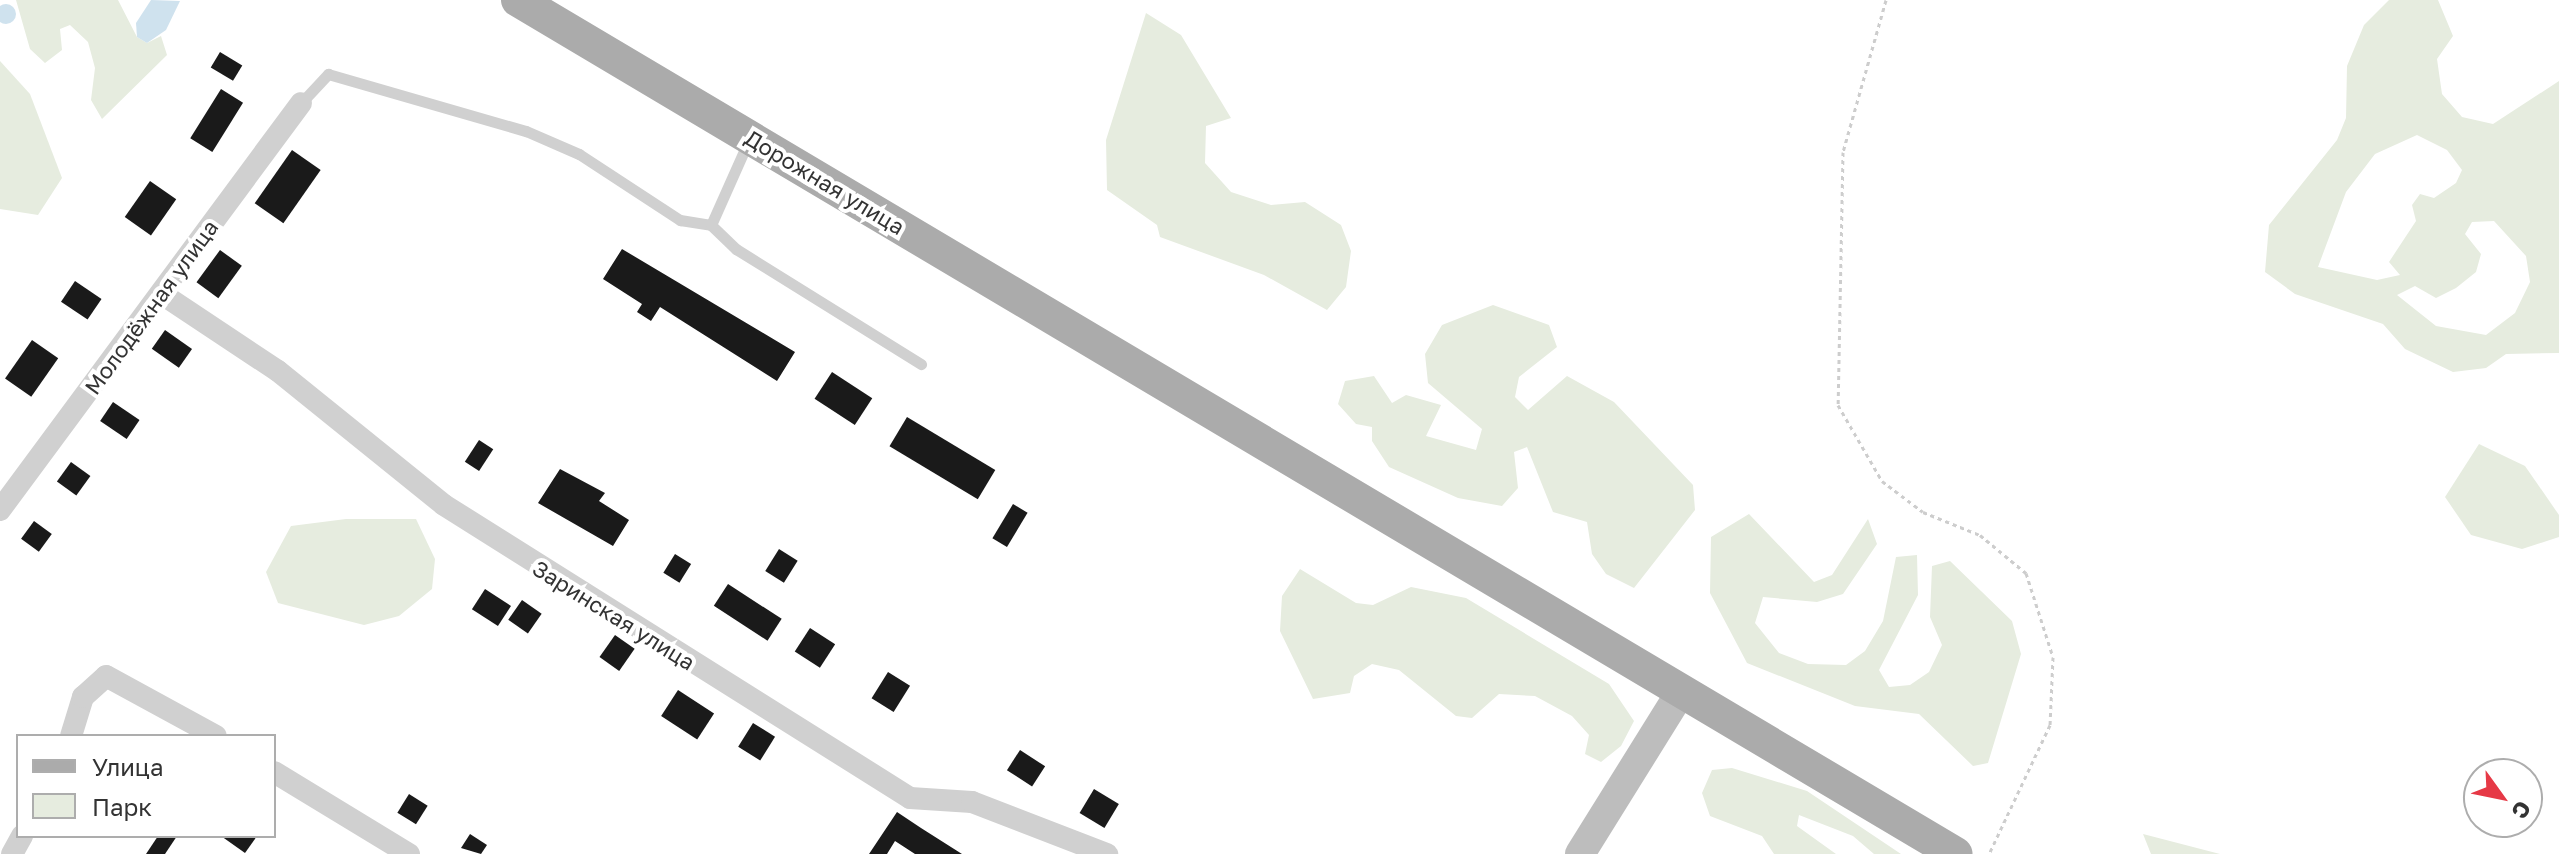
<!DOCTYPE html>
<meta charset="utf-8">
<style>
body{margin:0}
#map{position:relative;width:2559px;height:854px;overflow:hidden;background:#fff;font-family:"Golos Text",sans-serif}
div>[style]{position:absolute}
.green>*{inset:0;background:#e6ecdf}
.water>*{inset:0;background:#cfe2ee}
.round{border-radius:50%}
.building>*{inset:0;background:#1a1a1a;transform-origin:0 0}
.path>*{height:3px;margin-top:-1.5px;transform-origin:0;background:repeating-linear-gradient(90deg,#cdcdcd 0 4px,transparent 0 8px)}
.lane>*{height:11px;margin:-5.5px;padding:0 5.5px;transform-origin:5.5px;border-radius:5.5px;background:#d0d0d0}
.street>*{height:22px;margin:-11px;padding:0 11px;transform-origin:11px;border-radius:11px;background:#d0d0d0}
.secondary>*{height:30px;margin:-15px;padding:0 15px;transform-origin:15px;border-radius:15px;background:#bdbdbd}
.primary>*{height:34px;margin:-17px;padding:0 17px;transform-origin:17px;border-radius:17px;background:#ababab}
span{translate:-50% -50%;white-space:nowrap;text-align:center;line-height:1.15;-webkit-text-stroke:8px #fff;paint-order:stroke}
.street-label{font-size:22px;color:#333}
.legend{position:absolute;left:16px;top:734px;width:260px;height:104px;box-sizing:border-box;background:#fff;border:2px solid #adadad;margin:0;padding:10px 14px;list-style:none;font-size:24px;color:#333}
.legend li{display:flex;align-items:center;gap:16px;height:40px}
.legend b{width:40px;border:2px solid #adadad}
.north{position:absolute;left:2463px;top:758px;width:80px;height:80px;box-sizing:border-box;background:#fff;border:2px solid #adadad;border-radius:50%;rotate:123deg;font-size:22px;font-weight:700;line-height:32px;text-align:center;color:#333}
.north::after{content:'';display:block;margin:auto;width:28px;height:36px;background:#e63946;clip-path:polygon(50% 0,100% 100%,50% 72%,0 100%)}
</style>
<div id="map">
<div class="green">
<div style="clip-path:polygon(16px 0,118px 0,137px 37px,147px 43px,161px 36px,167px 55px,102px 119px,91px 100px,95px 68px,88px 42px,70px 25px,60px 29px,62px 50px,45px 63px,30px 49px)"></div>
<div style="clip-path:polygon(evenodd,2389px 0,2438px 0,2453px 36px,2437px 59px,2442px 94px,2462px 117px,2493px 124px,2559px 81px,2559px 353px,2506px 354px,2486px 368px,2453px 372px,2405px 349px,2383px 324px,2295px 294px,2265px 272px,2269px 225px,2337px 140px,2346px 118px,2347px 66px,2364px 25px,2389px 0,2417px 135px,2447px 150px,2462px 170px,2456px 183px,2434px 198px,2420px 194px,2412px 205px,2416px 221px,2389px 262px,2400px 275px,2377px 280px,2318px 267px,2346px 192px,2375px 154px,2417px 135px,2389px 0,2494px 221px,2526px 256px,2530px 282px,2515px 313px,2486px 335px,2436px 326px,2397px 295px,2415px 286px,2436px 298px,2456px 288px,2476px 272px,2481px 254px,2465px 234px,2472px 222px,2494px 221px)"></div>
<div style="clip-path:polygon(1146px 13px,1181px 35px,1231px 118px,1206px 126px,1205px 163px,1231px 192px,1271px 205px,1305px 202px,1341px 225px,1351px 251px,1346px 287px,1327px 310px,1264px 275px,1160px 237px,1157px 225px,1107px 190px,1106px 140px)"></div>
<div style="clip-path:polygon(0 61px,30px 94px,62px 178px,38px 215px,0 209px)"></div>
<div style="clip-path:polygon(1493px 305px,1549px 325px,1557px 347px,1519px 377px,1515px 397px,1528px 410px,1567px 376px,1614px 402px,1693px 485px,1695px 510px,1634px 588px,1606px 574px,1592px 554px,1587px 522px,1553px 512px,1527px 447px,1514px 452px,1518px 488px,1502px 506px,1458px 498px,1389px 467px,1372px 441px,1372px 427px,1356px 424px,1338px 404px,1345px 381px,1374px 376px,1392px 403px,1406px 395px,1441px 405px,1426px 436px,1476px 450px,1482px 429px,1428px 383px,1425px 354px,1442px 325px)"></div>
<div style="clip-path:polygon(2479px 444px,2525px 466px,2559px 515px,2559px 537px,2522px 549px,2471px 535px,2445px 497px)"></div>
<div style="clip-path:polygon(1749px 514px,1814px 582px,1832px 575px,1868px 519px,1877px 544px,1843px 594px,1817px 602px,1763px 597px,1755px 623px,1779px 653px,1808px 664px,1846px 665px,1865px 651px,1883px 621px,1896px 557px,1917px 555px,1918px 595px,1879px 670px,1889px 687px,1910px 685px,1929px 672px,1942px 645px,1930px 617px,1932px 566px,1950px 561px,2012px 621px,2021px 654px,1988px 763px,1973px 766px,1919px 714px,1855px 706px,1747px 663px,1710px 593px,1711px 537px)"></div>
<div style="clip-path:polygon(346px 519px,416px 519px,435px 559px,432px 589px,399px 616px,364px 625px,278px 603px,266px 572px,291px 526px)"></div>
<div style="clip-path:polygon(1300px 569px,1356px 603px,1373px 605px,1411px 587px,1466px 598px,1609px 684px,1634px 721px,1621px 746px,1601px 762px,1585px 754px,1589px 735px,1572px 716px,1535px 696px,1499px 694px,1472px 718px,1456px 716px,1399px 670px,1372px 664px,1354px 676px,1350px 693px,1313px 699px,1280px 631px,1282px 596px)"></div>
<div style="clip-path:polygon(1732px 768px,1807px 791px,1901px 854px,1874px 854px,1853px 836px,1799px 815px,1797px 826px,1836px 854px,1774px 854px,1762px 836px,1710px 816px,1702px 793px,1712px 770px)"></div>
<div style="clip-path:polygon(2143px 834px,2220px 854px,2151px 854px)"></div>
</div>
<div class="water">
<div style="clip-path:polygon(151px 0,180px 1px,166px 30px,147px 43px,137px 37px,136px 23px)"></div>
<div class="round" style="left:-4px;top:4px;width:20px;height:20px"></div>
</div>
<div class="building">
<div style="left:220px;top:52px;width:26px;height:18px;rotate:31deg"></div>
<div style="left:221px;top:89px;width:26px;height:58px;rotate:32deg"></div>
<div style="left:292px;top:150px;width:35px;height:65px;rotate:35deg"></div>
<div style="left:150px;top:181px;width:32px;height:44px;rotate:35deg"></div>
<div style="clip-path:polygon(622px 249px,795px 352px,777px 381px,660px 307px,651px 321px,637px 312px,642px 304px,603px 279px)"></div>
<div style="left:220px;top:250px;width:27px;height:40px;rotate:36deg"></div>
<div style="left:75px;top:281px;width:32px;height:25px;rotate:34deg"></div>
<div style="left:165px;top:330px;width:33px;height:23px;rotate:35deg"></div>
<div style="left:32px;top:340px;width:32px;height:47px;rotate:35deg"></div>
<div style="left:832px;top:372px;width:48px;height:32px;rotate:33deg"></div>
<div style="left:113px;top:402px;width:32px;height:23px;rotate:34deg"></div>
<div style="left:907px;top:417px;width:103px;height:34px;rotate:31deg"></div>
<div style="left:479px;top:440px;width:17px;height:26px;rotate:33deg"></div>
<div style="left:71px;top:462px;width:24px;height:24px;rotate:36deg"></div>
<div style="clip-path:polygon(560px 469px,605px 493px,599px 501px,629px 520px,613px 546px,538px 503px)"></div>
<div style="left:1013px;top:504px;width:17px;height:40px;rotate:31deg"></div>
<div style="left:34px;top:521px;width:22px;height:22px;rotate:36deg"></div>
<div style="left:779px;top:549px;width:22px;height:26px;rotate:32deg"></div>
<div style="left:675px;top:554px;width:19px;height:22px;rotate:32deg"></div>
<div style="left:728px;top:584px;width:64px;height:26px;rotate:33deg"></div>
<div style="left:485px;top:589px;width:31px;height:24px;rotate:33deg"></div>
<div style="left:522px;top:600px;width:24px;height:24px;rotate:35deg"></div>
<div style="left:810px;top:628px;width:30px;height:28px;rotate:33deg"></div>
<div style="left:615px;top:635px;width:24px;height:27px;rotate:35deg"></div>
<div style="left:888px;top:672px;width:26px;height:31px;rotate:32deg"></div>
<div style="left:678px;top:690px;width:43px;height:31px;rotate:33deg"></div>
<div style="left:753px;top:723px;width:26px;height:28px;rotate:32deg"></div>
<div style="left:1020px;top:750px;width:30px;height:24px;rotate:33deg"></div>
<div style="left:1094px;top:789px;width:29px;height:28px;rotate:31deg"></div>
<div style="left:409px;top:794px;width:22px;height:22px;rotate:32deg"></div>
<div style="clip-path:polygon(897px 812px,921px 828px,962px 854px,915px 854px,895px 841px,887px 854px,869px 854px)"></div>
<div style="clip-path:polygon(470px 834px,487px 845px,481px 854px,461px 848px)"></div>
<div style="clip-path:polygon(158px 836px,177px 836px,165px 854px,146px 854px)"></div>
<div style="clip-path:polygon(221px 836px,257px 836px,245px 853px)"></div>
</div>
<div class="path">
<div style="left:1886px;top:0;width:158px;rotate:105.8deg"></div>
<div style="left:1843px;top:152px;width:253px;rotate:91.1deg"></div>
<div style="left:1838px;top:405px;width:88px;rotate:59.9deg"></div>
<div style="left:1882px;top:481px;width:51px;rotate:37.1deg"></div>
<div style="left:1923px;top:512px;width:61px;rotate:22deg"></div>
<div style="left:1980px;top:535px;width:60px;rotate:39.6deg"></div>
<div style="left:2026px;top:573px;width:88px;rotate:72.2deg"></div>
<div style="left:2053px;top:657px;width:68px;rotate:92.5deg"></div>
<div style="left:2050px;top:725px;width:143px;rotate:115.3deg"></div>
</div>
<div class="lane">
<div style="left:301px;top:103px;width:40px;rotate:-47deg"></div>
<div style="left:328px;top:74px;width:206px;rotate:16.1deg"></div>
<div style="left:526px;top:131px;width:58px;rotate:23.5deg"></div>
<div style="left:579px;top:154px;width:121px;rotate:33.2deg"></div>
<div style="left:680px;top:220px;width:31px;rotate:9deg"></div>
<div style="left:711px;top:225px;width:35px;rotate:44deg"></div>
<div style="left:736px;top:249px;width:218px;rotate:31.9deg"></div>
<div style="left:711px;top:225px;width:91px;rotate:-66deg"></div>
</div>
<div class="street">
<div style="left:162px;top:294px;width:139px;rotate:33.6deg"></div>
<div style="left:278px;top:371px;width:213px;rotate:38.9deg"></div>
<div style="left:444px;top:505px;width:550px;rotate:32.16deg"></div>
<div style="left:910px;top:798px;width:62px;rotate:3.7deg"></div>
<div style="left:972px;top:802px;width:145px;rotate:21.1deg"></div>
<div style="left:0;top:510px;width:506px;rotate:-53.51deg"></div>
<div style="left:71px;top:736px;width:41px;rotate:-72.9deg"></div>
<div style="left:83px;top:697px;width:31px;rotate:-42deg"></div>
<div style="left:106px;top:676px;width:125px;rotate:28.6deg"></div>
<div style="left:274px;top:772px;width:158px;rotate:31.3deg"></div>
<div style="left:12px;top:854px;width:21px;rotate:-61deg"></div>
</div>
<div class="secondary">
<div style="left:1580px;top:854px;width:191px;rotate:-58.1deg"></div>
</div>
<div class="primary">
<div style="left:518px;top:0;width:1672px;rotate:30.71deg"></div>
</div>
<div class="street-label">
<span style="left:825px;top:182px;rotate:31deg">Дорожная улица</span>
<span style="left:151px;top:307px;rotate:-54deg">Молодёжная улица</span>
<span style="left:614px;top:615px;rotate:32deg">Заринская улица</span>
</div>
<ul class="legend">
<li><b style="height:10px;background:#ababab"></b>Улица</li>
<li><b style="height:22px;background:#e6ecdf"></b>Парк</li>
</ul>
<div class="north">С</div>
</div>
